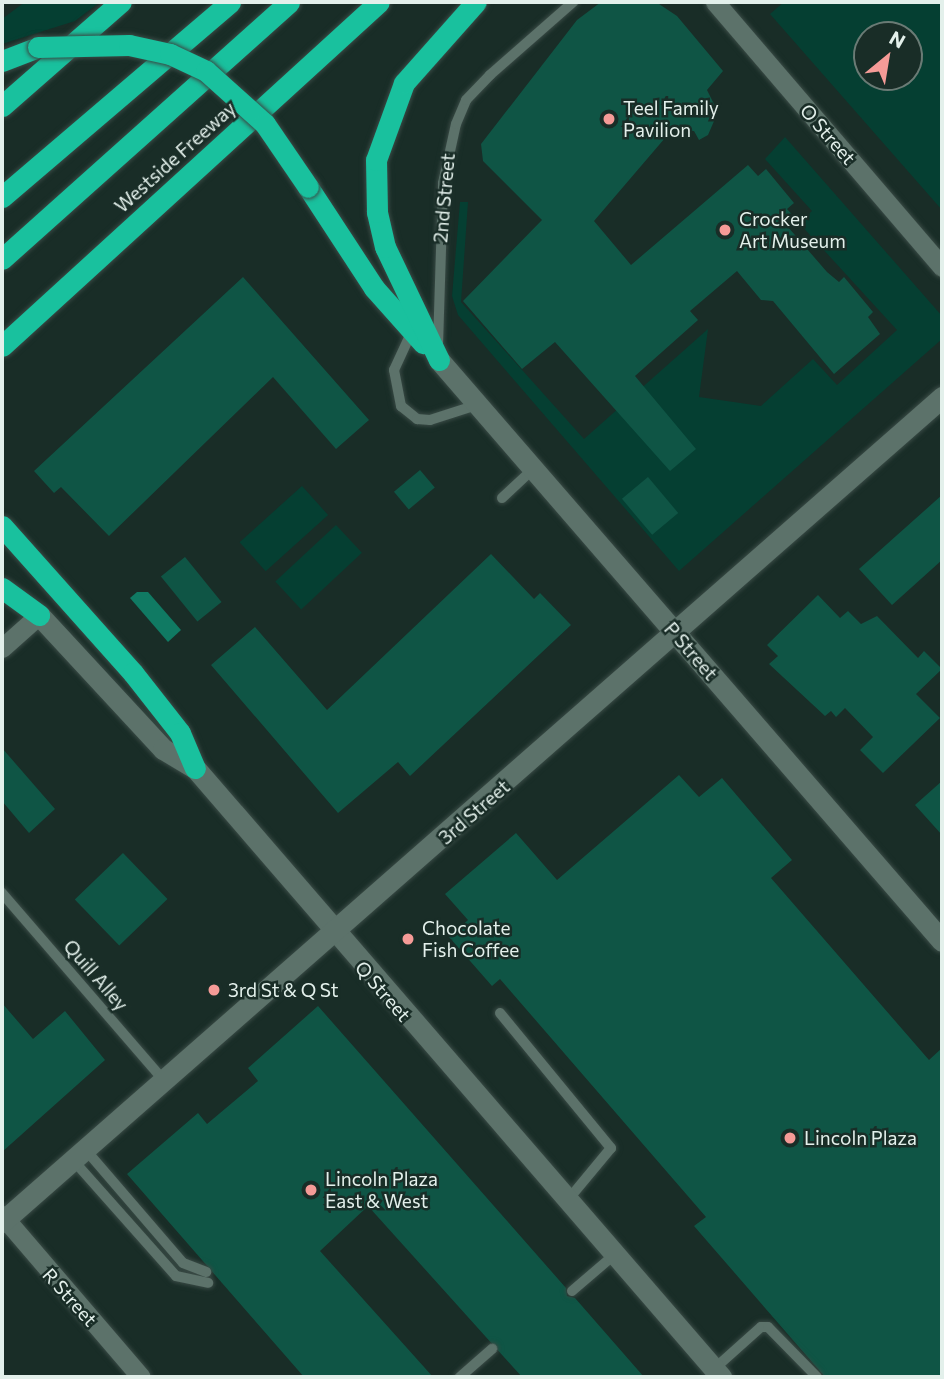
<!DOCTYPE html>
<style>
body{margin:0}
#map{position:relative;width:944px;height:1379px;overflow:hidden;background:#192d27;font-family:Commissioner,sans-serif}
div>[style]{position:absolute}
.green>*{inset:0;background:#053f32;transform-origin:0 0}
.water>*{inset:0;background:#107a63}
.building>*{inset:0;background:#0f5545;transform-origin:0 0}
.roads{filter:drop-shadow(0 0 2px #394a45) drop-shadow(0 0 2px #394a45)}
.lane>*{height:10px;margin:-5px;padding:0 5px;transform-origin:5px;border-radius:5px;background:#5c726a}
.street>*{height:19px;margin:-9.5px;padding:0 9.5px;transform-origin:9.5px;border-radius:9.5px;background:#5c726a}
.secondary>*{height:21px;margin:-10.5px;padding:0 10.5px;transform-origin:10.5px;border-radius:10.5px;background:#5c726a}
.highway>*{height:21px;margin:-10.5px;padding:0 10.5px;transform-origin:10.5px;border-radius:10.5px;background:#19c19e}
.bridges{filter:drop-shadow(0 0 2px #394a45) drop-shadow(0 0 2px #394a45)}
.highway-bridge>*{height:21px;margin:-10.5px;padding:0 10.5px;transform-origin:10.5px;border-radius:10.5px;background:#19c19e}
.dots>*{width:19px;height:19px;translate:-50% -50%;box-sizing:border-box;border:4px solid #192d27;border-radius:50%}
span{translate:-50% -50%;white-space:nowrap;text-align:center;line-height:1.15;-webkit-text-stroke:5px #192d27;paint-order:stroke}
.poi-label{font-size:19px;color:#e3f0eb}
.left{translate:0 -50%;text-align:left}
.street-label{font-size:19px;color:#e3f0eb}
.frame{position:absolute;inset:0;border:4px solid #e3f0eb;pointer-events:none}
.north{position:absolute;left:853px;top:21px;width:70px;height:70px;box-sizing:border-box;background:#192d27;border:2px solid #6a7b75;border-radius:50%;rotate:30deg;font-size:19px;font-weight:700;line-height:28px;text-align:center;color:#e3f0eb}
.north::after{content:'';display:block;margin:auto;width:24px;height:32px;background:#f59b97;clip-path:polygon(50% 0,100% 100%,50% 72%,0 100%)}
</style>
<div id="map">
<div class="green">
<div style="clip-path:polygon(25px 2px,100px 2px,75px 21px,2px 44px,2px 19px)"></div>
<div style="clip-path:polygon(evenodd,784px 2px,942px 2px,942px 210px,770px 14px,784px 2px,867px 35px,909px 35px,909px 77px,867px 77px,867px 35px)"></div>
<div style="clip-path:polygon(785px 137px,942px 316px,942px 339px,679px 571px,458px 315px,452px 296px,460px 202px,468px 202px,461px 302px,584px 439px,708px 329px,699px 397px,761px 406px,813px 359px,837px 385px,897px 330px,799px 223px,812px 211px,765px 159px)"></div>
<div style="left:302px;top:486px;width:39px;height:84px;rotate:48deg"></div>
<div style="left:336px;top:525px;width:38px;height:83px;rotate:47deg"></div>
</div>
<div class="water">
<div style="clip-path:polygon(137px 592px,148px 592px,181px 630px,168px 642px,130px 598px)"></div>
</div>
<div class="building">
<div style="clip-path:polygon(601px 2px,656px 2px,677px 16px,723px 71px,707px 90px,718px 112px,708px 135px,699px 140px,694px 131px,671px 131px,594px 221px,631px 265px,748px 165px,758px 176px,766px 169px,794px 203px,787px 209px,796px 219px,788px 227px,827px 272px,839px 282px,844px 277px,873px 312px,868px 317px,880px 334px,834px 374px,773px 301px,761px 300px,737px 271px,690px 311px,698px 320px,635px 376px,696px 449px,670px 471px,555px 342px,522px 369px,463px 301px,542px 220px,483px 161px,481px 144px,577px 20px)"></div>
<div style="clip-path:polygon(243px 277px,369px 420px,336px 449px,273px 377px,109px 536px,61px 487px,54px 493px,34px 471px)"></div>
<div style="left:420px;top:470px;width:23px;height:34px;rotate:50deg"></div>
<div style="left:648px;top:477px;width:47px;height:34px;rotate:50deg"></div>
<div style="clip-path:polygon(942px 495px,942px 560px,892px 605px,859px 569px)"></div>
<div style="clip-path:polygon(491px 554px,534px 599px,540px 593px,571px 625px,410px 776px,398px 762px,338px 813px,211px 665px,255px 627px,327px 710px)"></div>
<div style="left:185px;top:557px;width:58px;height:31px;rotate:51deg"></div>
<div style="clip-path:polygon(818px 595px,840px 618px,848px 611px,861px 624px,877px 616px,918px 658px,924px 651px,942px 669px,916px 694px,940px 718px,883px 773px,860px 750px,873px 737px,845px 708px,836px 717px,831px 711px,825px 716px,769px 664px,778px 656px,767px 645px)"></div>
<div style="clip-path:polygon(2px 748px,55px 809px,29px 833px,2px 801px)"></div>
<div style="clip-path:polygon(679px 775px,699px 797px,722px 778px,792px 860px,771px 878px,929px 1060px,942px 1048px,942px 1377px,825px 1377px,694px 1226px,706px 1217px,500px 979px,492px 986px,449px 937px,468px 920px,445px 894px,516px 833px,557px 880px)"></div>
<div style="clip-path:polygon(942px 781px,942px 835px,915px 805px)"></div>
<div style="left:123px;top:853px;width:64px;height:67px;rotate:46deg"></div>
<div style="clip-path:polygon(2px 1003px,33px 1039px,65px 1011px,105px 1060px,2px 1152px)"></div>
<div style="clip-path:polygon(318px 1006px,566px 1288px,567px 1296px,575px 1298px,644px 1377px,522px 1377px,368px 1206px,320px 1251px,433px 1377px,304px 1377px,127px 1174px,198px 1113px,207px 1124px,258px 1081px,248px 1068px)"></div>
</div>
<div class="roads">
<div class="lane">
<div style="left:412px;top:331px;width:43px;rotate:114.8deg"></div>
<div style="left:394px;top:370px;width:37px;rotate:79deg"></div>
<div style="left:401px;top:406px;width:21px;rotate:39deg"></div>
<div style="left:417px;top:419px;width:13px;rotate:4deg"></div>
<div style="left:430px;top:420px;width:49px;rotate:-17.7deg"></div>
<div style="left:438px;top:345px;width:162px;rotate:-88.2deg"></div>
<div style="left:443px;top:183px;width:60px;rotate:-77.6deg"></div>
<div style="left:456px;top:124px;width:26px;rotate:-67deg"></div>
<div style="left:466px;top:100px;width:35px;rotate:-46deg"></div>
<div style="left:490px;top:75px;width:111px;rotate:-41.3deg"></div>
<div style="left:502px;top:498px;width:42px;rotate:-43.1deg"></div>
<div style="left:2px;top:893px;width:248px;rotate:49.2deg"></div>
<div style="left:500px;top:1013px;width:175px;rotate:50.6deg"></div>
<div style="left:611px;top:1148px;width:69px;rotate:129.7deg"></div>
<div style="left:85px;top:1149px;width:150px;rotate:49.3deg"></div>
<div style="left:183px;top:1263px;width:25px;rotate:21deg"></div>
<div style="left:73px;top:1160px;width:155px;rotate:48.4deg"></div>
<div style="left:176px;top:1276px;width:33px;rotate:12deg"></div>
<div style="left:572px;top:1291px;width:55px;rotate:-40.6deg"></div>
<div style="left:714px;top:1369px;width:63px;rotate:-41.8deg"></div>
<div style="left:761px;top:1327px;width:7px"></div>
<div style="left:768px;top:1327px;width:70px;rotate:45.6deg"></div>
<div style="left:460px;top:1377px;width:43px;rotate:-41.2deg"></div>
</div>
<div class="street">
<div style="left:715px;top:2px;width:349px;rotate:49.4deg"></div>
<div style="left:2px;top:648px;width:50px;rotate:-41.7deg"></div>
<div style="left:2px;top:1215px;width:213px;rotate:49.4deg"></div>
</div>
<div class="secondary">
<div style="left:439px;top:360px;width:768px;rotate:49.12deg"></div>
<div style="left:39px;top:615px;width:183px;rotate:47.2deg"></div>
<div style="left:163px;top:749px;width:37px;rotate:31deg"></div>
<div style="left:195px;top:768px;width:805px;rotate:49.18deg"></div>
<div style="left:2px;top:1222px;width:1251px;rotate:-41.27deg"></div>
</div>
<div class="highway">
<div style="left:2px;top:61px;width:39px;rotate:-21deg"></div>
<div style="left:2px;top:106px;width:158px;rotate:-41.2deg"></div>
<div style="left:308px;top:187px;width:121px;rotate:56.8deg"></div>
<div style="left:374px;top:288px;width:74px;rotate:48.3deg"></div>
<div style="left:2px;top:197px;width:300px;rotate:-40.5deg"></div>
<div style="left:2px;top:259px;width:385px;rotate:-41.8deg"></div>
<div style="left:2px;top:346px;width:510px;rotate:-42.38deg"></div>
<div style="left:439px;top:360px;width:125px;rotate:-115.5deg"></div>
<div style="left:385px;top:247px;width:36px;rotate:-103deg"></div>
<div style="left:377px;top:212px;width:52px;rotate:-91.1deg"></div>
<div style="left:376px;top:160px;width:82px;rotate:-70deg"></div>
<div style="left:404px;top:83px;width:108px;rotate:-48.4deg"></div>
<div style="left:2px;top:526px;width:197px;rotate:48.3deg"></div>
<div style="left:133px;top:673px;width:76px;rotate:51.9deg"></div>
<div style="left:180px;top:733px;width:38px;rotate:67deg"></div>
<div style="left:2px;top:588px;width:46px;rotate:36.1deg"></div>
</div>
</div>
<div class="bridges">
<div class="highway-bridge">
<div style="left:38px;top:47px;width:91px;rotate:-1.3deg"></div>
<div style="left:129px;top:45px;width:42px;rotate:12.4deg"></div>
<div style="left:170px;top:54px;width:40px;rotate:25deg"></div>
<div style="left:206px;top:71px;width:79px;rotate:41.9deg"></div>
<div style="left:265px;top:124px;width:76px;rotate:55.7deg"></div>
</div>
</div>
<div class="dots">
<div style="left:609px;top:119px;background:#f59b97"></div>
<div style="left:725px;top:230px;background:#f59b97"></div>
<div style="left:408px;top:939px;background:#f59b97"></div>
<div style="left:214px;top:990px;background:#f59b97"></div>
<div style="left:790px;top:1138px;background:#f59b97"></div>
<div style="left:311px;top:1190px;background:#f59b97"></div>
</div>
<div class="poi-label">
<span class="left" style="left:623px;top:119px">Teel Family<br>Pavilion</span>
<span class="left" style="left:739px;top:230px">Crocker<br>Art Museum</span>
<span class="left" style="left:422px;top:939px">Chocolate<br>Fish Coffee</span>
<span class="left" style="left:228px;top:990px">3rd St &amp; Q St</span>
<span class="left" style="left:804px;top:1138px">Lincoln Plaza</span>
<span class="left" style="left:325px;top:1190px">Lincoln Plaza<br>East &amp; West</span>
</div>
<div class="street-label">
<span style="left:828px;top:134px;rotate:49deg">O Street</span>
<span style="left:175px;top:157px;rotate:-42deg">Westside Freeway</span>
<span style="left:444px;top:198px;rotate:-85deg">2nd Street</span>
<span style="left:691px;top:651px;rotate:49deg">P Street</span>
<span style="left:474px;top:812px;rotate:-41deg">3rd Street</span>
<span style="left:96px;top:975px;rotate:49deg">Quill Alley</span>
<span style="left:383px;top:991px;rotate:49deg">Q Street</span>
<span style="left:70px;top:1297px;rotate:48deg">R Street</span>
</div>
<div class="frame"></div>
<div class="north">N</div>
</div>
